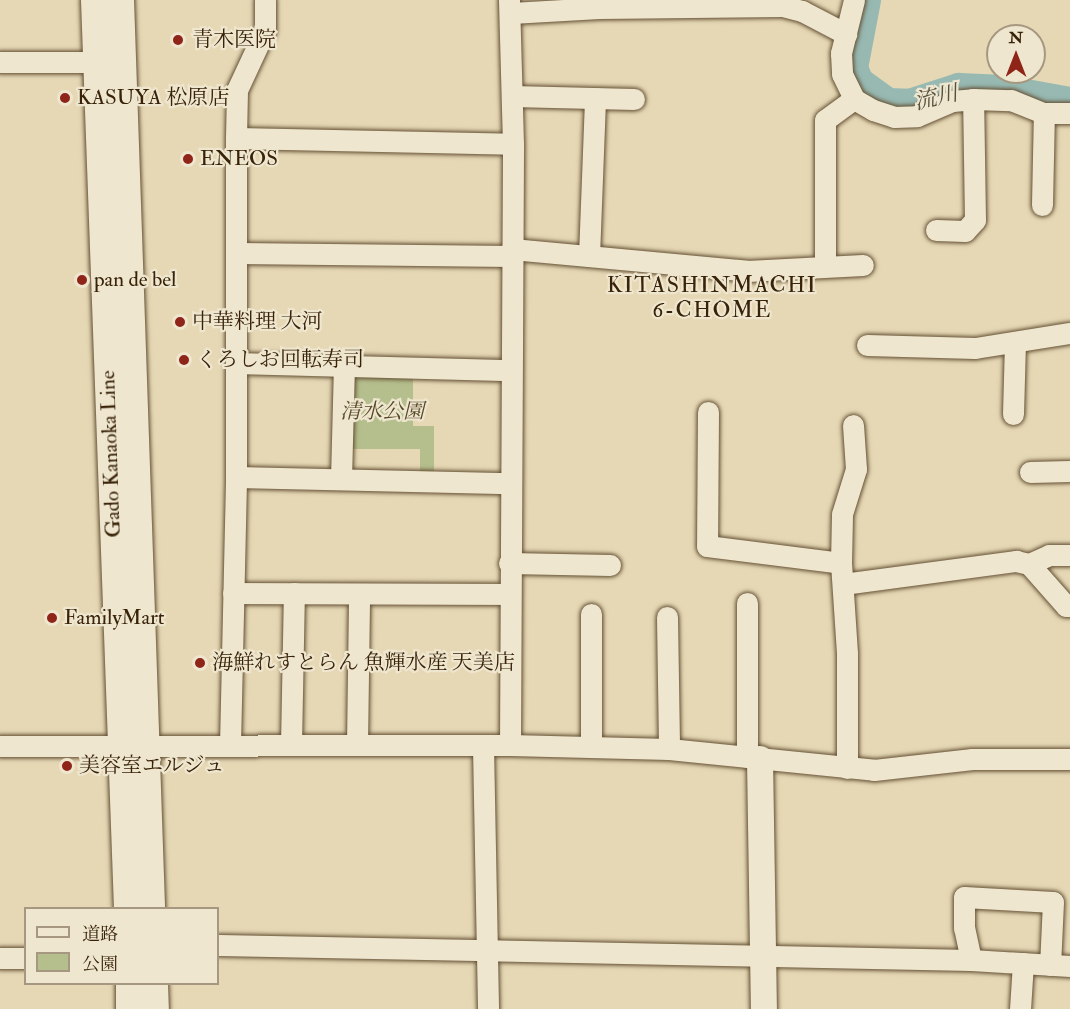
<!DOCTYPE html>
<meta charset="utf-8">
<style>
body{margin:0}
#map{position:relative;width:1070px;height:1009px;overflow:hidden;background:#e6d8b5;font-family:"IM FELL Double Pica","Noto Serif JP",serif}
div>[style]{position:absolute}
.green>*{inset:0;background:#b5bf8d}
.river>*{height:34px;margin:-17px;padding:0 17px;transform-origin:17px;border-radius:17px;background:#97b9b2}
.roads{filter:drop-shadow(0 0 2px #645034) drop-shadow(0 0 2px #645034)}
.minor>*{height:21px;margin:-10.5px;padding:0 10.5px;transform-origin:10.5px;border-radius:10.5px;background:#efe6cf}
.tertiary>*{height:26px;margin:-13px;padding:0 13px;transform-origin:13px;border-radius:13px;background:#efe6cf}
.secondary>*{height:28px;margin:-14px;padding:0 14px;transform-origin:14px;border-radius:14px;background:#efe6cf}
.dots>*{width:16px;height:16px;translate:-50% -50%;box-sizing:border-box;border:3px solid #efe6cf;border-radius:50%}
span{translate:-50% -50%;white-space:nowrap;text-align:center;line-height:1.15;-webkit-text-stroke:4.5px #efe6cf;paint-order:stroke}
.poi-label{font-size:21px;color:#382309}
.left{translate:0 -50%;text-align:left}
.park-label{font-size:21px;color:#574a2a;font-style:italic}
.street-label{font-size:21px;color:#382309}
.water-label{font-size:22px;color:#54503c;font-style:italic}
.neighbourhood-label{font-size:22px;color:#382309;letter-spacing:1.5px}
.legend{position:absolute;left:24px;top:907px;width:195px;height:78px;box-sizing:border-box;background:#efe6cf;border:2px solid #a69880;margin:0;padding:8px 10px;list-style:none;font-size:18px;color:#382309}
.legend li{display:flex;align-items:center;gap:12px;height:30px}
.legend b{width:30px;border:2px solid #a69880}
.north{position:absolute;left:986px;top:24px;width:60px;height:60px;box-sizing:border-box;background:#efe6cf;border:2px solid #a69880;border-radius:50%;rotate:0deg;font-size:16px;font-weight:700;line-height:24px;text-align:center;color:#382309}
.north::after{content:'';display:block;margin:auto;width:21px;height:27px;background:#8f2418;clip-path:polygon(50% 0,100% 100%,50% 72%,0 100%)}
</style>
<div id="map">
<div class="green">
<div style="clip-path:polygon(356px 376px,413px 377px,413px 426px,434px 426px,434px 474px,420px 474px,420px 449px,352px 449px,352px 383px)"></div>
</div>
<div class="river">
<div style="left:864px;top:0;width:69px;rotate:100.8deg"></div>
<div style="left:851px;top:68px;width:16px;rotate:68deg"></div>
<div style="left:857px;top:83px;width:37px;rotate:36deg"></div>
<div style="left:887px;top:105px;width:23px;rotate:2deg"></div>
<div style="left:910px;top:106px;width:52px;rotate:-18.1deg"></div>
<div style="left:959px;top:90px;width:45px;rotate:2.5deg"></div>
<div style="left:1004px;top:92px;width:67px;rotate:10.3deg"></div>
</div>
<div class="roads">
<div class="minor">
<div style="left:854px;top:0;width:55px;rotate:103.8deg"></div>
<div style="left:841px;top:53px;width:21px;rotate:87deg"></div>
<div style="left:842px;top:74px;width:28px;rotate:64deg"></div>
<div style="left:854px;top:99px;width:22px;rotate:30deg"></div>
<div style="left:873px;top:110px;width:22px;rotate:18deg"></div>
<div style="left:894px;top:117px;width:23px;rotate:-2deg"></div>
<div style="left:917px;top:116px;width:38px;rotate:-23deg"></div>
<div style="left:952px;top:101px;width:21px;rotate:-5deg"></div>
<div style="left:973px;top:99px;width:38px;rotate:2deg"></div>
<div style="left:1011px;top:100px;width:35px;rotate:22deg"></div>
<div style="left:1044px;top:113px;width:26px"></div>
<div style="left:511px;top:13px;width:88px;rotate:-3.3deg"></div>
<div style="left:599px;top:8px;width:184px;rotate:-0.6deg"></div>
<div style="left:783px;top:6px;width:20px;rotate:15deg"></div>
<div style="left:802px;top:11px;width:50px;rotate:27.6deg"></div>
<div style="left:0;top:62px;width:98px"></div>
<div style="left:512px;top:96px;width:122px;rotate:1.4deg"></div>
<div style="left:236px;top:138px;width:48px;rotate:-88.8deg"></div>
<div style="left:237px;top:90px;width:66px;rotate:-65deg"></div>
<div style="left:265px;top:30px;width:30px;rotate:-90deg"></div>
<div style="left:1042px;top:205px;width:92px;rotate:-88.8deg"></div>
<div style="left:936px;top:230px;width:29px;rotate:2deg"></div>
<div style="left:965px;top:231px;width:15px;rotate:-48deg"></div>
<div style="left:975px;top:220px;width:121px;rotate:-90.9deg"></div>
<div style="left:512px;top:249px;width:236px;rotate:5.3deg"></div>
<div style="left:747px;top:271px;width:116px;rotate:-3deg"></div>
<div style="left:236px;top:253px;width:276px;rotate:0.6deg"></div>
<div style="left:589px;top:256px;width:158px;rotate:-87.8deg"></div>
<div style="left:825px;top:259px;width:139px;rotate:-90deg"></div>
<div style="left:825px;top:120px;width:36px;rotate:-36deg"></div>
<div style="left:867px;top:345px;width:108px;rotate:1.6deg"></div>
<div style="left:975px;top:348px;width:96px;rotate:-9deg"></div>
<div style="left:236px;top:363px;width:275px;rotate:1.5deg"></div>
<div style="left:708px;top:412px;width:134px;rotate:90.4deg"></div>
<div style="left:707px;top:546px;width:135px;rotate:7.2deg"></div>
<div style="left:1013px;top:414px;width:72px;rotate:-88.4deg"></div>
<div style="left:1030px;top:472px;width:40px;rotate:-1.4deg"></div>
<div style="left:236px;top:477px;width:274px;rotate:1.3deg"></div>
<div style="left:341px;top:479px;width:113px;rotate:-88.5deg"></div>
<div style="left:509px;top:563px;width:101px;rotate:1.1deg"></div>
<div style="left:1029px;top:564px;width:22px;rotate:-24deg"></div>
<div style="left:1049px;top:555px;width:21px"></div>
<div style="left:843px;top:584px;width:175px;rotate:-7.6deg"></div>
<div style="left:1016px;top:561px;width:13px;rotate:13deg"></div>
<div style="left:1029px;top:564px;width:56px;rotate:48.6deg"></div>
<div style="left:1066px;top:606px;width:4px"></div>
<div style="left:233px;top:593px;width:276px;rotate:0.2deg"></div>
<div style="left:667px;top:617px;width:132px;rotate:89.1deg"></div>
<div style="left:230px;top:745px;width:268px;rotate:-88.7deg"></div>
<div style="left:236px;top:477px;width:339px;rotate:-90deg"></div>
<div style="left:236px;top:138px;width:277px;rotate:1.2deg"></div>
<div style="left:291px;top:745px;width:152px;rotate:-88.9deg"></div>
<div style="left:357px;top:745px;width:151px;rotate:-89.2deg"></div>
<div style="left:510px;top:745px;width:159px;rotate:1.4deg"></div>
<div style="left:669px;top:749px;width:206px;rotate:5.8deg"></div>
<div style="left:874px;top:770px;width:99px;rotate:-6.4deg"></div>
<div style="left:972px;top:759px;width:98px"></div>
<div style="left:0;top:746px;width:510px;rotate:-0.11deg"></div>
<div style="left:510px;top:745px;width:601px;rotate:-89.71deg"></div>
<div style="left:513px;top:144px;width:144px;rotate:-91.6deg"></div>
<div style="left:483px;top:746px;width:263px;rotate:88.9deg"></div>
<div style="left:591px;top:747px;width:133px;rotate:-90deg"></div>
<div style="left:747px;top:757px;width:154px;rotate:-90deg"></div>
<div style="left:847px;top:768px;width:115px;rotate:-90deg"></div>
<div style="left:847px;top:653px;width:90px;rotate:-93.8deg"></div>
<div style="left:841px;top:563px;width:49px;rotate:-88.8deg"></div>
<div style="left:842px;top:514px;width:47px;rotate:-72.7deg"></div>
<div style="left:856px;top:469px;width:44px;rotate:-93.9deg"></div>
<div style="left:219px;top:945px;width:752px;rotate:1.14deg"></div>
<div style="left:971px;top:960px;width:99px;rotate:3.5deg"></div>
<div style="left:0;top:958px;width:26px"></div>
<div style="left:971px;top:960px;width:33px;rotate:-102deg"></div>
<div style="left:964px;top:928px;width:31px;rotate:-90deg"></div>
<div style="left:964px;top:897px;width:89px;rotate:3.2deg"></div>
<div style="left:1053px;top:902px;width:63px;rotate:92.7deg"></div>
<div style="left:1020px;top:1009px;width:46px;rotate:-86.3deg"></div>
</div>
<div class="tertiary">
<div style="left:760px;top:759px;width:250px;rotate:89.1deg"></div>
</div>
<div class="secondary">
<div style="left:95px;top:0;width:909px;rotate:87.92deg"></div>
<div style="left:120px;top:0;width:909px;rotate:88.04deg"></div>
<div style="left:130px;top:984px;width:25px;rotate:90deg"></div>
<div style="left:154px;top:984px;width:25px;rotate:88deg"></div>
</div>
</div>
<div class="dots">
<div style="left:178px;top:40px;background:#8f2418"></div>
<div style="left:65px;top:98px;background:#8f2418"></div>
<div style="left:188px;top:159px;background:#8f2418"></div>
<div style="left:82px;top:280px;background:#8f2418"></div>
<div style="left:180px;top:322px;background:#8f2418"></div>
<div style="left:184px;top:360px;background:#8f2418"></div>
<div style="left:52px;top:618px;background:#8f2418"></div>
<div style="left:200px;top:663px;background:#8f2418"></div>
<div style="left:67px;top:766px;background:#8f2418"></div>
</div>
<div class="poi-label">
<span class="left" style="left:192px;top:40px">青木医院</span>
<span class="left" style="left:77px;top:98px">KASUYA 松原店</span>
<span class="left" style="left:200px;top:159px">ENEOS</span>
<span class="left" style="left:94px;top:280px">pan de bel</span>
<span class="left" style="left:192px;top:322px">中華料理 大河</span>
<span class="left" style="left:196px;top:360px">くろしお回転寿司</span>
<span class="left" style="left:64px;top:618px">FamilyMart</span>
<span class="left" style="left:212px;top:663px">海鮮れすとらん 魚輝水産 天美店</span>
<span class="left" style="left:79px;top:766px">美容室エルジュ</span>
</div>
<div class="park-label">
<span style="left:382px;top:412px">清水公園</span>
</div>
<div class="street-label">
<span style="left:111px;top:454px;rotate:-92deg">Gado Kanaoka Line</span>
</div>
<div class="water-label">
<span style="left:936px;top:98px;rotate:-13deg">流川</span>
</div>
<div class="neighbourhood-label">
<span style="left:712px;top:298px">KITASHINMACHI<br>6-CHOME</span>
</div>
<ul class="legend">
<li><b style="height:8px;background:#efe6cf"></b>道路</li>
<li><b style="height:16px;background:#b5bf8d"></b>公園</li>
</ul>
<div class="north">N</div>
</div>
